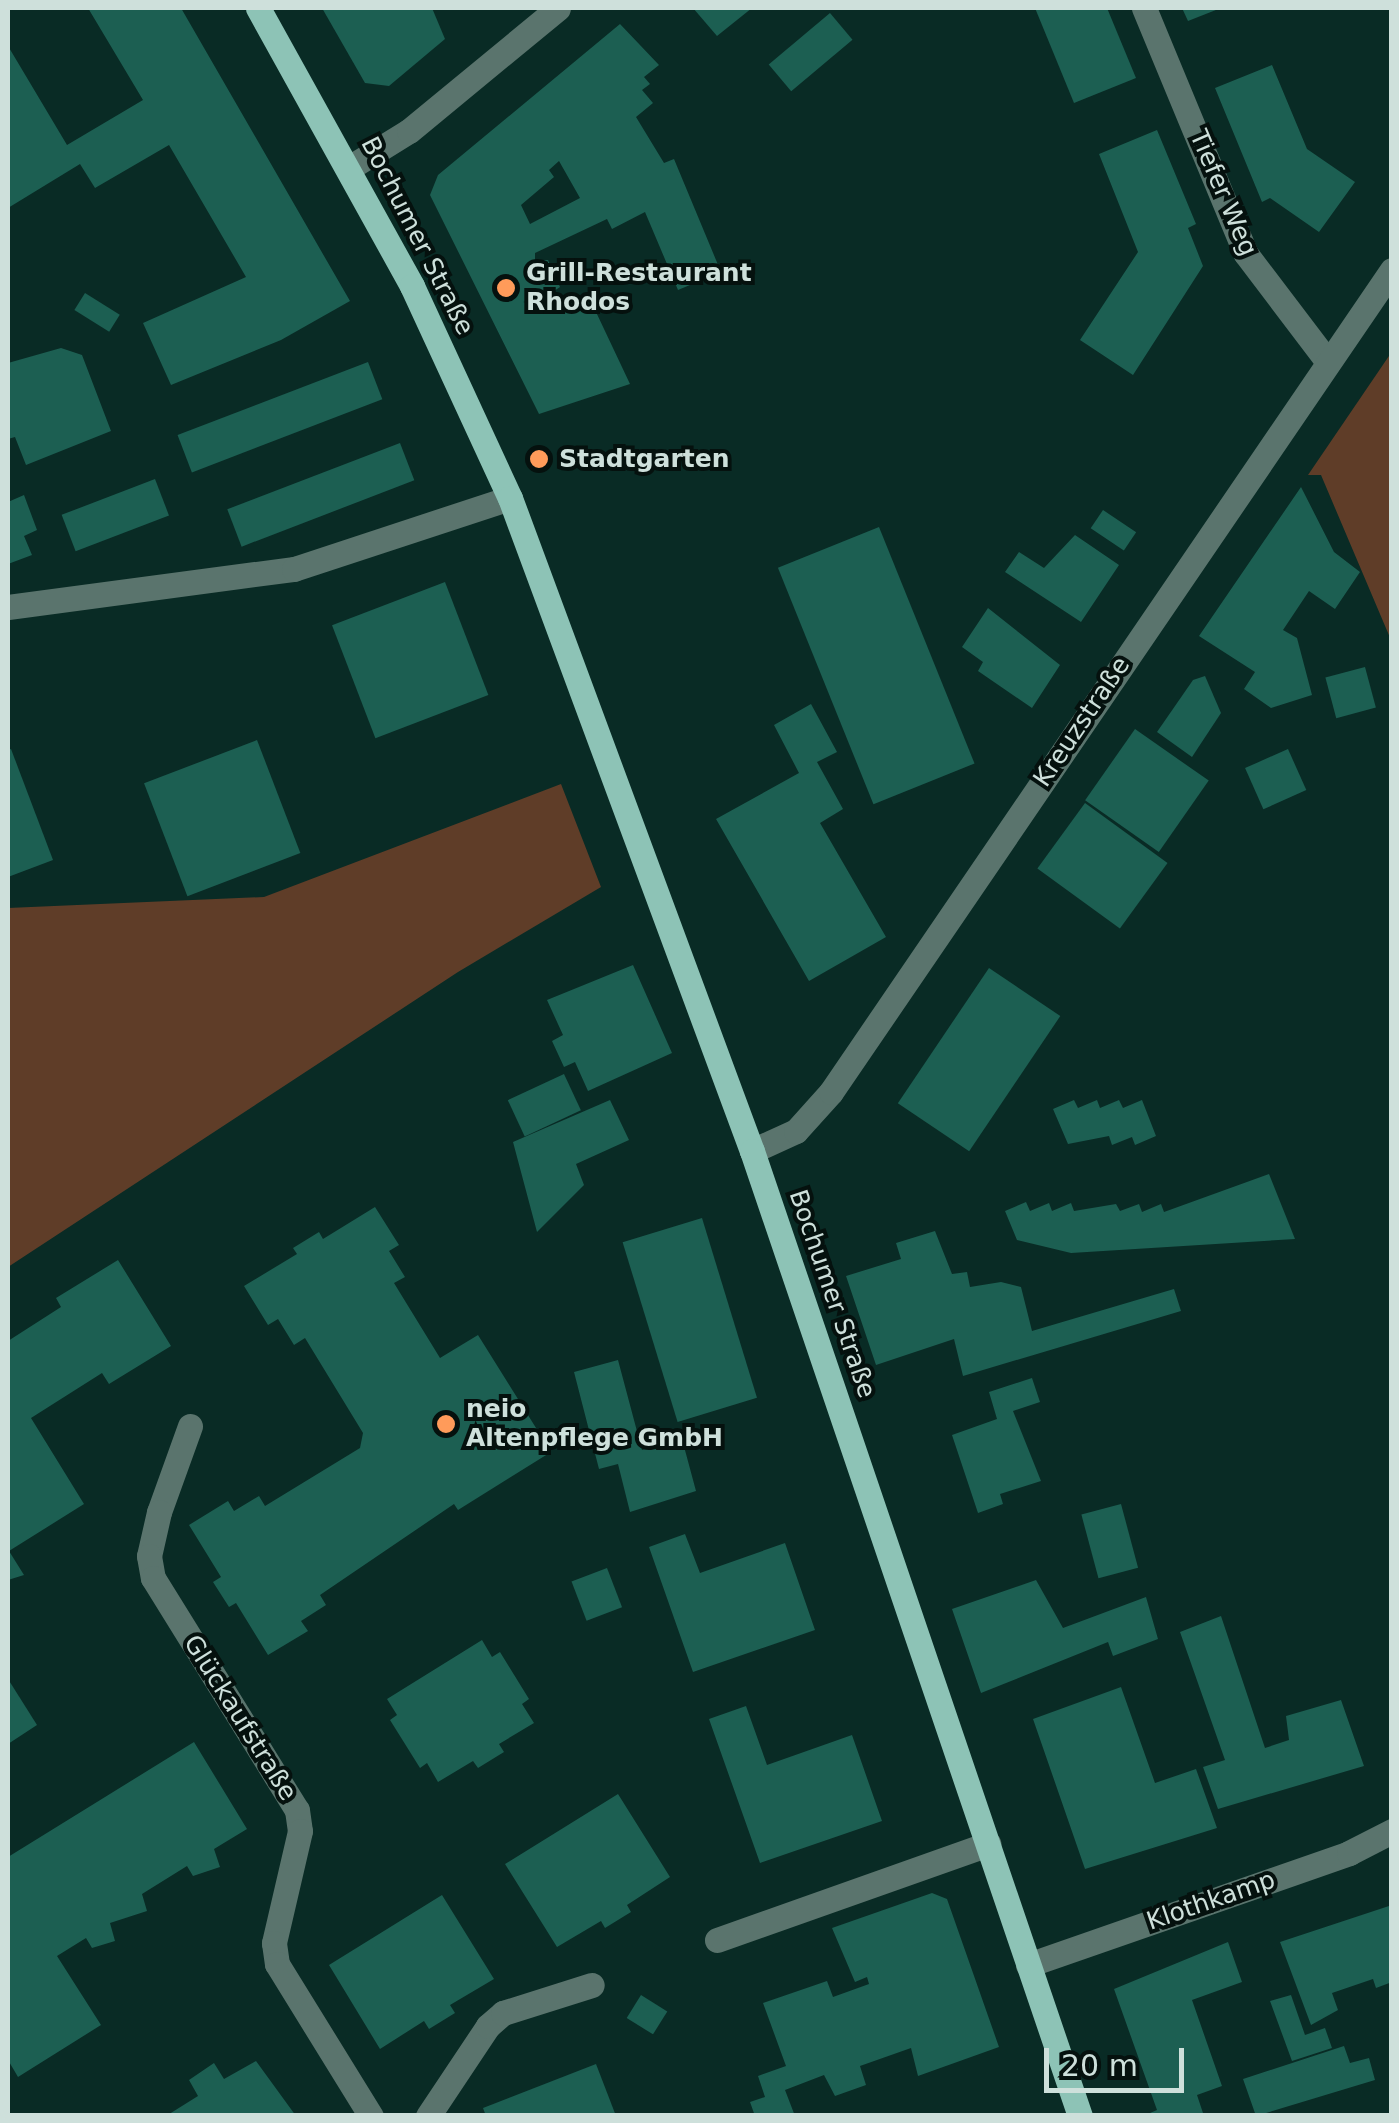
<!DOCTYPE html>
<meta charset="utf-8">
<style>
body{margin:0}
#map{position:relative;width:1399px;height:2123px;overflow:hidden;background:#092b25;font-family:"DejaVu Sans",sans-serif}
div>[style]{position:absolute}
.green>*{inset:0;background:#5f3d28}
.building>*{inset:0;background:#1c5f52;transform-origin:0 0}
.minor>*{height:25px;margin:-12.5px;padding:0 12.5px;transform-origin:12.5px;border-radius:12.5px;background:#5a746d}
.major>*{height:25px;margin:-12.5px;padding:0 12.5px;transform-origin:12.5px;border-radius:12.5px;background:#8dc3b6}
.dots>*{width:28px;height:28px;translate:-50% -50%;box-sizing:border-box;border:5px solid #05110e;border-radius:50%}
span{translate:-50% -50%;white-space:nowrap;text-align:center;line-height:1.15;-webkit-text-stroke:8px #05110e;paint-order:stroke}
.street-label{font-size:25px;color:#cee0db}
.poi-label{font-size:25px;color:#cee0db;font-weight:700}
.left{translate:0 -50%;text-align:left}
.frame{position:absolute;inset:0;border:10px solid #cee0db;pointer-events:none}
.scale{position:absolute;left:1044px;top:2048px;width:140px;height:45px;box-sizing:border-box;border:5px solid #cee0db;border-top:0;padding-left:12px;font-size:30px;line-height:35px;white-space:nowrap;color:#cee0db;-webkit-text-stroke:8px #05110e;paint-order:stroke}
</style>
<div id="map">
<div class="green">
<div style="clip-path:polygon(1391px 353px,1391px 640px,1321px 475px,1308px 475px)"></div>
<div style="clip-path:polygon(561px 784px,601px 887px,458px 972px,8px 1267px,8px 908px,264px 897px)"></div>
</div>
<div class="building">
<div style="clip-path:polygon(88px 8px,181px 8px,350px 301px,281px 340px,171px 385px,143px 323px,246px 277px,169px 145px,95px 188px,80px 164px,8px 208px,8px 46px,67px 145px,143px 100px)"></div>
<div style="clip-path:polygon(322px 8px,432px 8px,445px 39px,389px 86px,365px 83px)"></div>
<div style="clip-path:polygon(693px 8px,752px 8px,717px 36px)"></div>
<div style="clip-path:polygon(1035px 8px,1107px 8px,1136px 78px,1074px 103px)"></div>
<div style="clip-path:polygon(1182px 8px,1221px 8px,1188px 21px)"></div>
<div style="left:830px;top:13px;width:35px;height:80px;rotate:50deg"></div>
<div style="clip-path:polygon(evenodd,620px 24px,659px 65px,644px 77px,650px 84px,642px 90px,653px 103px,636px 117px,664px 163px,674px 159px,721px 272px,678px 290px,645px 212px,612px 229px,607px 219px,535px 253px,535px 260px,548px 260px,560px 287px,554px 291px,559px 308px,597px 289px,606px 307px,596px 312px,630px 384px,539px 414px,430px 195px,438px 175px,620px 24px,559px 161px,580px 198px,530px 224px,521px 205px,554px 177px,549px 170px,559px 161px)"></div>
<div style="clip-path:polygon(1272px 65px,1307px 149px,1355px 182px,1319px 232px,1270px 198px,1262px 202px,1215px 88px)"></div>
<div style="clip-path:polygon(1157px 130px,1196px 224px,1188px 228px,1203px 266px,1133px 375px,1080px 340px,1138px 252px,1099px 154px)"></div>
<div style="left:85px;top:293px;width:41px;height:20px;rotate:32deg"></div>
<div style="clip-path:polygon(61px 348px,82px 355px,111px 431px,26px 465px,15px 437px,8px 439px,8px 363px)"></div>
<div style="left:368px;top:362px;width:40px;height:204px;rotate:69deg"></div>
<div style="left:400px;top:443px;width:40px;height:185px;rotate:69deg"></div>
<div style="left:155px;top:479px;width:39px;height:100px;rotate:69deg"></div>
<div style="clip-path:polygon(1301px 487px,1334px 552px,1360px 572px,1335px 609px,1309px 591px,1283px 630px,1297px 638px,1312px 695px,1271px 708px,1244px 689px,1255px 672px,1199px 636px)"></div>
<div style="clip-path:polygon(24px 495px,37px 530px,24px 536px,32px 555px,8px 564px,8px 502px)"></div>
<div style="left:1103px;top:510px;width:40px;height:22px;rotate:34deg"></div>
<div style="left:879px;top:527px;width:255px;height:109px;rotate:68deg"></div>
<div style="clip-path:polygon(1075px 535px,1119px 565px,1081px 622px,1005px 572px,1019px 552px,1044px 568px)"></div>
<div style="left:445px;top:582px;width:121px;height:121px;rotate:69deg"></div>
<div style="clip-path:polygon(988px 608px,1060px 665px,1032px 708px,978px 671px,983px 662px,962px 647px)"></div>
<div style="left:1365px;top:667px;width:42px;height:41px;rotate:75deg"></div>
<div style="clip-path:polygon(1205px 676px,1221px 713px,1192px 757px,1157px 732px,1193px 680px)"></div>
<div style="clip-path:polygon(811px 704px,837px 752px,817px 762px,843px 809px,820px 823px,886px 937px,809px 981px,716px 819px,799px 773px,774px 725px)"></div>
<div style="left:1135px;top:729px;width:90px;height:87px;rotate:35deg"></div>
<div style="left:257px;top:740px;width:121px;height:121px;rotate:69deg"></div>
<div style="clip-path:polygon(11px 749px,53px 860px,8px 877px,8px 750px)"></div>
<div style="left:1288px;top:749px;width:45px;height:47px;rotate:66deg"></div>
<div style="left:1085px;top:803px;width:102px;height:81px;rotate:36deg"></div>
<div style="clip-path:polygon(633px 965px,672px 1053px,588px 1091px,575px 1062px,564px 1067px,552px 1041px,563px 1035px,547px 1000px)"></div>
<div style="left:989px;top:968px;width:86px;height:163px;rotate:34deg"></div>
<div style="left:564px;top:1074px;width:40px;height:62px;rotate:65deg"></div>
<div style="clip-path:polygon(610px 1100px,629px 1140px,576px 1164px,584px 1185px,537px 1232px,513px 1142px)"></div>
<div style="clip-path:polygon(1074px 1100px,1078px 1108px,1097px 1100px,1100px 1108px,1119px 1100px,1123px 1108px,1142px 1100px,1156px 1136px,1135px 1145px,1132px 1137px,1112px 1145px,1109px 1136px,1068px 1144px,1053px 1109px)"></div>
<div style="clip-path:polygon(1269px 1174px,1295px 1239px,1071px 1253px,1017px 1240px,1005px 1211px,1026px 1202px,1030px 1211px,1049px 1203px,1052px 1211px,1071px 1203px,1074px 1211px,1116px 1204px,1120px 1211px,1139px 1204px,1142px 1212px,1161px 1204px,1164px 1212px)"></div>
<div style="clip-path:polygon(375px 1207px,399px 1245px,389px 1251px,405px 1277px,394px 1283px,440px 1358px,478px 1335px,551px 1452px,458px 1510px,454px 1504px,320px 1595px,326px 1605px,301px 1621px,308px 1631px,268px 1655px,236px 1603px,229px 1607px,213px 1582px,221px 1577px,189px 1525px,228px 1501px,234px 1511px,259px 1496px,265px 1506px,360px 1448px,363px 1433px,305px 1338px,294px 1345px,278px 1319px,268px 1325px,244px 1286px,297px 1254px,293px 1248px,319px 1232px,323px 1239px)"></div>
<div style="left:702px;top:1218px;width:188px;height:83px;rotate:73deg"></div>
<div style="clip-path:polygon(935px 1231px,952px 1274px,967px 1272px,970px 1287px,1001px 1282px,1021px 1287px,1032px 1331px,1174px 1289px,1181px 1311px,963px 1376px,954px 1339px,876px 1365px,846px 1276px,901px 1259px,896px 1243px)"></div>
<div style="clip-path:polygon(118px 1260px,171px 1346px,109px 1384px,102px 1373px,31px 1418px,84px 1504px,9px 1551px,24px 1575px,8px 1580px,8px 1341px,61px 1307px,56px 1298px)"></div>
<div style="clip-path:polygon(618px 1360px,642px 1450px,682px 1439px,696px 1491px,630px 1512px,618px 1464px,599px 1469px,574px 1372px)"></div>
<div style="clip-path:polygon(1032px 1378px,1040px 1402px,1013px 1411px,1041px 1481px,1000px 1494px,1003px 1504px,978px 1513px,952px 1435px,997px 1419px,989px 1392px)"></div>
<div style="left:1121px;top:1504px;width:66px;height:41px;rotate:75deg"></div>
<div style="clip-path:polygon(685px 1534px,700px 1573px,785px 1543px,815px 1630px,693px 1672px,649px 1547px)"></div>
<div style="left:607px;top:1568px;width:42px;height:38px;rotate:69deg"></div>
<div style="clip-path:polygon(1036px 1580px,1063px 1628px,1146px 1597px,1158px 1639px,1113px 1656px,1108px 1642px,981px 1693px,952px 1609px)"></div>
<div style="clip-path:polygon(1221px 1616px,1265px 1748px,1289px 1740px,1286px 1716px,1341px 1700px,1364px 1766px,1218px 1809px,1203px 1767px,1225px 1760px,1180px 1632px)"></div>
<div style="clip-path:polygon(482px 1640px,492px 1657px,500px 1652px,529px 1699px,522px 1704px,534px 1723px,499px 1744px,504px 1752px,478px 1768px,473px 1761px,438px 1782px,427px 1763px,420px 1768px,390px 1720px,397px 1715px,387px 1699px)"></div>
<div style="clip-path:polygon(8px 1679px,37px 1725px,8px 1744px)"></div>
<div style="clip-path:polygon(1121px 1687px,1155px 1783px,1196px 1769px,1217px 1828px,1085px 1869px,1033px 1719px)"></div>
<div style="clip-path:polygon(746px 1706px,767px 1765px,852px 1735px,882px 1821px,760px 1863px,709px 1719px)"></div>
<div style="clip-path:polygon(194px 1742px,247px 1829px,214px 1849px,220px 1867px,193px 1876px,187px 1866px,142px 1894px,147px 1911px,110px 1923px,115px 1941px,92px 1948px,86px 1938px,57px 1956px,101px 2025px,18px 2077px,8px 2060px,8px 1857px)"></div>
<div style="clip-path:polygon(618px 1794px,670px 1877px,627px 1905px,631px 1912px,605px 1928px,601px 1921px,557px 1947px,505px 1864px)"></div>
<div style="clip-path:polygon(932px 1893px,947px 1899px,999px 2047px,918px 2076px,911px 2048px,860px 2066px,866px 2085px,835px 2096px,824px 2075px,785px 2090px,795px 2116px,755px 2116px,750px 2102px,765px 2097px,758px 2076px,786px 2066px,763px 2003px,827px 1981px,833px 1997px,869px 1984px,867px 1977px,855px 1982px,832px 1928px)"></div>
<div style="clip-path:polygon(442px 1895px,494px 1979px,450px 2005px,455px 2013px,429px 2029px,424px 2021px,380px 2049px,329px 1965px)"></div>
<div style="clip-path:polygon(1392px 1905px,1392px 1982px,1376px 1988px,1373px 1979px,1332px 1993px,1338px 2010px,1311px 2025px,1280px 1942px)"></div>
<div style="clip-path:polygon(1228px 1942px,1242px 1982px,1192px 2000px,1222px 2086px,1197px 2095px,1204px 2116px,1143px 2116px,1157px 2110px,1114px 1989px)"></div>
<div style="left:641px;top:1995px;width:31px;height:27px;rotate:32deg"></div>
<div style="clip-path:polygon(1291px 1995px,1305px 2035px,1325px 2028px,1332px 2048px,1292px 2061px,1270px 2001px)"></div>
<div style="clip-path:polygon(1344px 2046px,1350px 2063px,1369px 2058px,1375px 2080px,1256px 2116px,1243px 2079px)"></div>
<div style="clip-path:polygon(256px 2061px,296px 2116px,166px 2116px,198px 2096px,189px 2080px,214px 2063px,224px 2079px)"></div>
<div style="clip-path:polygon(596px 2064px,616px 2116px,486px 2116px,483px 2108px)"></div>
</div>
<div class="minor">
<div style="left:1144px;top:8px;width:266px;rotate:67.5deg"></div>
<div style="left:1246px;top:254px;width:136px;rotate:52.8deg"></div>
<div style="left:349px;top:168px;width:70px;rotate:-31.7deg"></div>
<div style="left:409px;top:131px;width:193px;rotate:-39.5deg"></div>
<div style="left:8px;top:607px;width:289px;rotate:-7.6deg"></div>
<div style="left:294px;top:569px;width:227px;rotate:-18.2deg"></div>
<div style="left:752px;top:1151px;width:48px;rotate:-24.4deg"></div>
<div style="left:796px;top:1131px;width:52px;rotate:-48.1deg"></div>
<div style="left:831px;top:1092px;width:995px;rotate:-55.69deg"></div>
<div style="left:190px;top:1426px;width:91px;rotate:109.8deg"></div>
<div style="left:159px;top:1512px;width:45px;rotate:102.8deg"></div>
<div style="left:149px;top:1556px;width:22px;rotate:80deg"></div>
<div style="left:153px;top:1578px;width:273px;rotate:58.2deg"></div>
<div style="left:297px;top:1810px;width:21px;rotate:82deg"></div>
<div style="left:300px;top:1831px;width:115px;rotate:103.1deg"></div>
<div style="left:274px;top:1943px;width:21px;rotate:82deg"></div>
<div style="left:277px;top:1964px;width:179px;rotate:58.3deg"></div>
<div style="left:717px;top:1940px;width:288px;rotate:-19.5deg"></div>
<div style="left:1028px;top:1965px;width:340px;rotate:-19.2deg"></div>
<div style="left:1349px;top:1853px;width:48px;rotate:-27.1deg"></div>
<div style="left:428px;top:2116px;width:108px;rotate:-56.3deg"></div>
<div style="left:488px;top:2026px;width:20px;rotate:-41deg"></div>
<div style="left:503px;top:2013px;width:93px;rotate:-17.5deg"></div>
</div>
<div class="major">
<div style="left:258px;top:8px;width:318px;rotate:61deg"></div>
<div style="left:412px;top:286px;width:234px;rotate:65.2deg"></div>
<div style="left:510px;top:498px;width:696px;rotate:69.67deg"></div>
<div style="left:752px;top:1151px;width:1019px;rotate:71.23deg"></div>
</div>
<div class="dots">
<div style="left:506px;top:288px;background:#ff9b5a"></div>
<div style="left:539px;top:459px;background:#ff9b5a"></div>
<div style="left:446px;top:1424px;background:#ff9b5a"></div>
</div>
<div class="street-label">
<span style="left:1223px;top:193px;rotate:67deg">Tiefer Weg</span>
<span style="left:417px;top:236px;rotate:63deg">Bochumer Straße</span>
<span style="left:1082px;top:722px;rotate:-56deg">Kreuzstraße</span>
<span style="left:832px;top:1294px;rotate:71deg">Bochumer Straße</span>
<span style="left:240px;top:1718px;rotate:58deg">Glückaufstraße</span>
<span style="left:1211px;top:1901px;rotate:-19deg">Klothkamp</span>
</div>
<div class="poi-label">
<span class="left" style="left:526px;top:288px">Grill-Restaurant<br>Rhodos</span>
<span class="left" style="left:559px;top:459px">Stadtgarten</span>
<span class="left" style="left:466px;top:1424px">neio<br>Altenpflege GmbH</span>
</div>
<div class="frame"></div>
<div class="scale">20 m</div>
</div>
